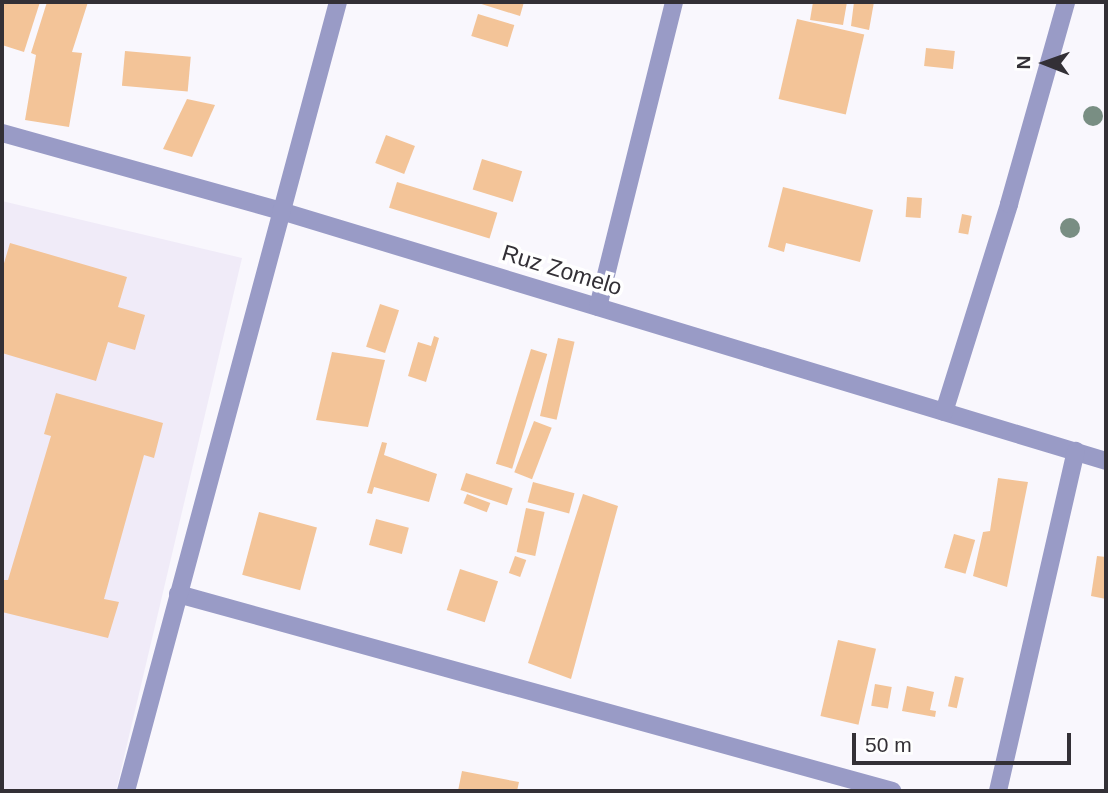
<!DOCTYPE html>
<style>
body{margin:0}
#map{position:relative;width:1108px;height:793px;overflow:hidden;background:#f9f7fd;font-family:Helvetica,sans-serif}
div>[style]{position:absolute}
.built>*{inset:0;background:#f0ebf8}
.building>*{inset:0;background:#f3c498;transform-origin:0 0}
.street>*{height:18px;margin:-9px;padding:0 9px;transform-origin:9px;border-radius:9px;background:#999bc6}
.trees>*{width:20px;height:20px;margin:-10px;border-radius:50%;background:#798e83}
span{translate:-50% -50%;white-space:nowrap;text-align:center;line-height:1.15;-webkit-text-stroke:7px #fff;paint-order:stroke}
.street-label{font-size:23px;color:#333036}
.frame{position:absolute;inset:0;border:4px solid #333036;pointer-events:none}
.north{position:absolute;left:1010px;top:28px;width:70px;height:70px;-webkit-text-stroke:5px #fff;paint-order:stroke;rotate:271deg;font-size:19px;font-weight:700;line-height:28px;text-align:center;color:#333036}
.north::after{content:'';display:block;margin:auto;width:24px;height:32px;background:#333036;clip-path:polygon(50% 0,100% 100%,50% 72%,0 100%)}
.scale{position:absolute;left:852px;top:733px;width:219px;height:32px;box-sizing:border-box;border:4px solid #333036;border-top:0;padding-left:9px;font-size:21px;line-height:24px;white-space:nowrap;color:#333036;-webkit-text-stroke:5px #fff;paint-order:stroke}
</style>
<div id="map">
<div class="built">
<div style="clip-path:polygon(2px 201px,242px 258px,116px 791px,2px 791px)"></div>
</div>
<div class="building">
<div style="clip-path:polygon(2px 2px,40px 2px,24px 52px,2px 45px)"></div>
<div style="clip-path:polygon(47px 2px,88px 2px,72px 52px,82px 53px,69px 127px,25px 120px,36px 55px,31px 53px)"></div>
<div style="clip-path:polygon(475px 2px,524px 2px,520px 16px)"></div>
<div style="clip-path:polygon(813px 2px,847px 2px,843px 25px,810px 20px)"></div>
<div style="clip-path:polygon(854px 2px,874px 2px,869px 30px,851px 26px)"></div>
<div style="left:478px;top:14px;width:38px;height:23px;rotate:17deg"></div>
<div style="left:797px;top:19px;width:69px;height:82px;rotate:13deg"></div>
<div style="left:926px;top:48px;width:29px;height:18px;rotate:6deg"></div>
<div style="left:125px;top:51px;width:66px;height:35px;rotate:5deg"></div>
<div style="clip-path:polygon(187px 99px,215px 105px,192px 157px,163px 149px)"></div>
<div style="left:386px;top:135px;width:31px;height:30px;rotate:21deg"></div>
<div style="left:482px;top:159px;width:42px;height:32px;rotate:17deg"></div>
<div style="left:397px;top:182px;width:105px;height:27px;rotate:17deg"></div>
<div style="clip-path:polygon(783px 187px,873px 210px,860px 262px,786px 243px,784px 252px,768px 247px)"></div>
<div style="left:907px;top:197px;width:15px;height:20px;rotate:4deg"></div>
<div style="left:962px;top:214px;width:10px;height:19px;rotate:11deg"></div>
<div style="clip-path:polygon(10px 243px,127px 277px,118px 307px,145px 315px,135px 350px,108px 342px,96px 381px,2px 353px,2px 270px)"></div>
<div style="left:380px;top:304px;width:20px;height:45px;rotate:18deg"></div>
<div style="clip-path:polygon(434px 336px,439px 338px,426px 382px,408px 376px,418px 342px,431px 346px)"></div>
<div style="left:558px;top:338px;width:17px;height:80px;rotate:13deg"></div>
<div style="left:531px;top:349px;width:17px;height:120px;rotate:17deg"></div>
<div style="clip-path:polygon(332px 352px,385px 360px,368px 427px,316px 420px)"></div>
<div style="clip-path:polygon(56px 393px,163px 423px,154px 458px,144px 455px,104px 599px,119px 602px,108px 638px,2px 612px,2px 580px,8px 580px,51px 436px,44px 434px)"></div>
<div style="left:534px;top:421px;width:19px;height:55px;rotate:21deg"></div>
<div style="clip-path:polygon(382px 442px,387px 443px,384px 455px,437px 474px,429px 502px,374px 487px,372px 494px,367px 493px)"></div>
<div style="left:466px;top:473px;width:49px;height:18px;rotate:18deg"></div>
<div style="clip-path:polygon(998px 478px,1028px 482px,1007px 587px,973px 576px,983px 532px,990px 531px)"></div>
<div style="left:533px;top:482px;width:43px;height:21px;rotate:15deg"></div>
<div style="left:467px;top:494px;width:25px;height:10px;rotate:21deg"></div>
<div style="clip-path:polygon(583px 494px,618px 506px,571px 679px,528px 663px)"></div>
<div style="left:526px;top:508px;width:19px;height:45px;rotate:12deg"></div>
<div style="left:259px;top:512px;width:60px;height:65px;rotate:15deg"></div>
<div style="left:376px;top:519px;width:34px;height:27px;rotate:15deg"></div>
<div style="left:954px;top:534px;width:22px;height:35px;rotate:16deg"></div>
<div style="left:515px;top:556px;width:12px;height:18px;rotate:20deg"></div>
<div style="clip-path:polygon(1097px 556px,1106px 557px,1106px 599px,1091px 596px)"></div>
<div style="left:460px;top:569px;width:40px;height:43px;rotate:18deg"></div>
<div style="left:838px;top:640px;width:39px;height:78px;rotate:13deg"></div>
<div style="left:955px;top:676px;width:9px;height:31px;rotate:13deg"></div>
<div style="left:875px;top:684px;width:17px;height:22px;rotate:10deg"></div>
<div style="clip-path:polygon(907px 686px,934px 692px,930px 710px,936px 711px,935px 717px,902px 711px)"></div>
<div style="clip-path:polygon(462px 771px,519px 782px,517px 791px,458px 791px)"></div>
</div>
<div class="street">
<div style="left:2px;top:133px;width:290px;rotate:15.6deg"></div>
<div style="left:281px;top:211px;width:862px;rotate:16.86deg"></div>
<div style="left:598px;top:307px;width:314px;rotate:-76deg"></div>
<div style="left:944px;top:412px;width:218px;rotate:-72.6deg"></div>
<div style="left:1009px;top:204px;width:210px;rotate:-74.2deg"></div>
<div style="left:178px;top:594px;width:741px;rotate:15.42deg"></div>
<div style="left:126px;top:791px;width:817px;rotate:-74.96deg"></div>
<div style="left:998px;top:791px;width:349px;rotate:-77.1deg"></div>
</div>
<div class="trees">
<div style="left:1093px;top:116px"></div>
<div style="left:1070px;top:228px"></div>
</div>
<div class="street-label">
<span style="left:562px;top:270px;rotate:17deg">Ruz Zomelo</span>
</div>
<div class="frame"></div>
<div class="north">N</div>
<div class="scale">50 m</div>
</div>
